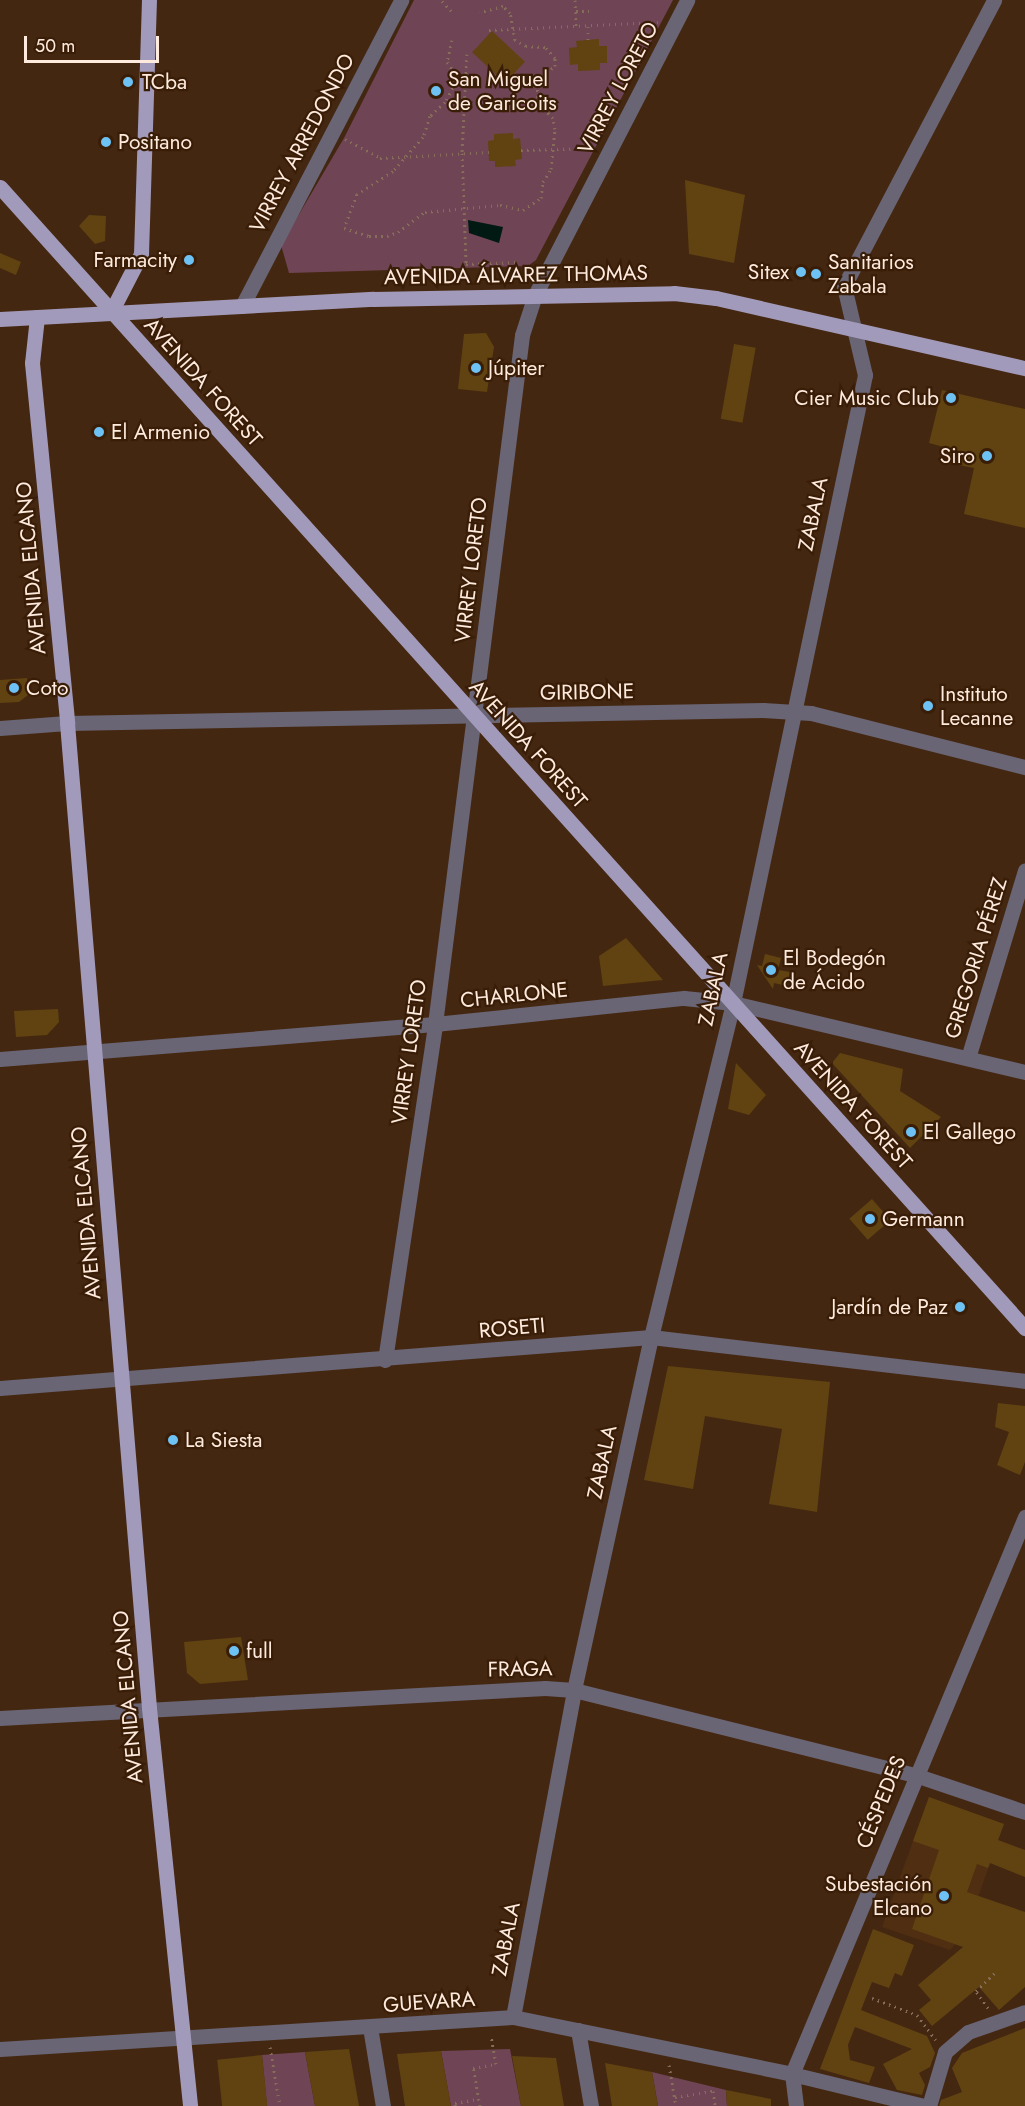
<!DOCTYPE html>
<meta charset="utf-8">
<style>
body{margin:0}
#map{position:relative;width:1025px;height:2106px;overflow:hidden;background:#442711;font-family:Jost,sans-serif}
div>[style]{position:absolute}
.built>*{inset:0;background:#502e12}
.green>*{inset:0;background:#6f4454}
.water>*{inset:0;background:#001913}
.building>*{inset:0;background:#604311;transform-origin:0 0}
.path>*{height:3px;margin-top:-1.5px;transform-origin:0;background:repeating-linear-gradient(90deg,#866d5a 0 1.5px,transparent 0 6px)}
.minor>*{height:15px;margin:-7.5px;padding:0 7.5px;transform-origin:7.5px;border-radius:7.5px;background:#696575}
.major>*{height:15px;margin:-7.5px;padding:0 7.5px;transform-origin:7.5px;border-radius:7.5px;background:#a29aba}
.dots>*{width:16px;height:16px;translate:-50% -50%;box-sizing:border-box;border:3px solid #391d07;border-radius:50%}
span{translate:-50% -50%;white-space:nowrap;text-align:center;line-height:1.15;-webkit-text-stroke:4.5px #391d07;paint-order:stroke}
.poi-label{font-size:21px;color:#feebde}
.left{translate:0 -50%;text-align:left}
.right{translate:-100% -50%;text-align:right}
.street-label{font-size:21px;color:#feebde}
.scale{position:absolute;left:24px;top:36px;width:135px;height:27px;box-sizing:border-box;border:3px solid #feebde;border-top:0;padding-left:8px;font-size:18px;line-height:21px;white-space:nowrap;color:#feebde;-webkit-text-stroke:4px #391d07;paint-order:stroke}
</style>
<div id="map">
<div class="built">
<div style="clip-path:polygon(929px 1797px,1004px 1824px,965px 1934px,950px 1950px,882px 1927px)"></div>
</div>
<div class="green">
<div style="clip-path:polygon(414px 0,673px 0,536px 260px,528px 266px,289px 273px,281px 245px,344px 138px)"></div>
<div style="clip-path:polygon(510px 2049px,521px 2106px,451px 2106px,441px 2051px)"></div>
<div style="clip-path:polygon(305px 2052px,315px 2106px,267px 2106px,262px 2055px)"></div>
<div style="clip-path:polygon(652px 2072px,726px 2090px,727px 2106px,658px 2106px)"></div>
</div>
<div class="water">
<div style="clip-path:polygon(468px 220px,503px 227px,499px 243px,469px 233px)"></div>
</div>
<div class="building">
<div style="left:492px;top:31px;width:45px;height:29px;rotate:43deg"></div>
<div style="clip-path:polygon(599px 39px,599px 46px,607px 46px,607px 63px,600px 63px,600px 70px,578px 71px,578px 64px,570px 65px,569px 48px,577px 47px,576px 41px)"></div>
<div style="clip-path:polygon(513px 133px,513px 139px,520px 138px,522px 159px,515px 160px,516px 166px,495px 167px,495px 161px,489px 161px,488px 141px,494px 140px,494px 134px)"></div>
<div style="clip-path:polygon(685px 180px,745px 195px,734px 263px,689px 254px)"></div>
<div style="clip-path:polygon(89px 215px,106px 216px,105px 241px,95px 244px,79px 226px)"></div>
<div style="clip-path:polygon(0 253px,21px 262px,16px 275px,0 268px)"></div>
<div style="clip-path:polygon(486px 333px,494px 347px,487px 392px,458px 389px,464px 334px)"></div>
<div style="left:734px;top:344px;width:22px;height:76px;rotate:10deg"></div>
<div style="clip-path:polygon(942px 390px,1025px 409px,1025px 528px,964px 514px,974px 468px,948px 463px,951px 449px,929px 443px)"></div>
<div style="clip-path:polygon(27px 678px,28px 695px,19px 702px,0 703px,0 680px)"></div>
<div style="clip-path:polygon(626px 938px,663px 980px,603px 986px,599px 956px)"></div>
<div style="clip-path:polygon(765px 954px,781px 958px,778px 970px,790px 972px,787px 986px,774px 983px,773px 989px,757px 965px,762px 966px)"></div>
<div style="clip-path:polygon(58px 1009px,59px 1022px,47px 1035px,16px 1037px,14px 1011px)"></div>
<div style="clip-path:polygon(840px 1053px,903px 1069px,900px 1091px,941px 1117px,910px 1148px,832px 1063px)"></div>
<div style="clip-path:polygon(736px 1063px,766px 1095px,749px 1115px,728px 1109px)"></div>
<div style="left:872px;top:1199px;width:28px;height:30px;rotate:49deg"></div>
<div style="clip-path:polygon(668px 1366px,830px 1382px,817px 1512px,769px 1504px,782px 1429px,705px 1416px,693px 1489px,644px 1480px)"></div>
<div style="clip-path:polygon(998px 1403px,1025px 1406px,1025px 1462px,1020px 1475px,997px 1465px,1009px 1432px,995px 1427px)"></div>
<div style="clip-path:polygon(241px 1637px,248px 1680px,200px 1684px,187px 1673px,184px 1642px)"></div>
<div style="clip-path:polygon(929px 1797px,1004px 1824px,998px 1840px,1025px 1850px,1025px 1877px,990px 1863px,988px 1868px,977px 1864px,967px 1892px,1025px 1912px,1025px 1987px,999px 2010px,979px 1987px,932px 2026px,919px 2010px,931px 2000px,918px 1985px,963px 1947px,912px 1929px,939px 1850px,913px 1841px)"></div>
<div style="clip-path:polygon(873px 1929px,914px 1945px,902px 1976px,895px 1973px,889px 1988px,872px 1982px,861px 2010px,927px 2036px,935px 2053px,930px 2067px,919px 2073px,925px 2085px,922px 2095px,897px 2090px,883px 2064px,912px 2049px,855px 2027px,848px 2045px,850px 2060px,875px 2067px,869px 2083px,820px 2069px)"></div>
<div style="clip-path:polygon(1025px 2028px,1025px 2106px,939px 2106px,941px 2100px,962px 2092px,952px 2068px,962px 2053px)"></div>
<div style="clip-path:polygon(349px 2049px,359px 2106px,315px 2106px,305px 2052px)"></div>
<div style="clip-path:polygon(441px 2051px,451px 2106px,405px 2106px,397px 2054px)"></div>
<div style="left:262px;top:2055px;width:51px;height:45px;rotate:84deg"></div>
<div style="clip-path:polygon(512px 2056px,556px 2058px,564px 2106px,521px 2106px)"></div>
<div style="clip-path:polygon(605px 2063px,652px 2072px,658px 2106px,612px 2106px)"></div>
<div style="clip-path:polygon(726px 2090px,771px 2099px,771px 2106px,727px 2106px)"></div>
</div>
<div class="path">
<div style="left:575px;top:0;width:26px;rotate:88deg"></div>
<div style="left:442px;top:1px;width:16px;rotate:47deg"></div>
<div style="left:576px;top:11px;width:13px"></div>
<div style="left:588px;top:26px;width:15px;rotate:90deg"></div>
<div style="left:489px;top:30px;width:169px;rotate:-2.7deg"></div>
<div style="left:452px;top:40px;width:23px;rotate:103deg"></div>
<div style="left:447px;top:62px;width:19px;rotate:54deg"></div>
<div style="left:458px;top:77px;width:28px;rotate:117deg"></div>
<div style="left:445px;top:102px;width:21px;rotate:137deg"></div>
<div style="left:430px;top:116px;width:22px;rotate:108deg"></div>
<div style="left:423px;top:137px;width:45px;rotate:131.4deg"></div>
<div style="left:393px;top:171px;width:43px;rotate:147.4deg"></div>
<div style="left:357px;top:194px;width:36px;rotate:111deg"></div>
<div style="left:344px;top:228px;width:26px;rotate:18deg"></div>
<div style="left:369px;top:236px;width:18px"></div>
<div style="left:387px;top:236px;width:12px;rotate:-20deg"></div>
<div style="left:398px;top:232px;width:34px;rotate:-37deg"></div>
<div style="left:425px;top:212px;width:75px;rotate:-5.3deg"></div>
<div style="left:500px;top:205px;width:24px;rotate:12deg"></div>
<div style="left:523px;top:210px;width:22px;rotate:-34deg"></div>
<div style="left:541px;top:198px;width:16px;rotate:-83deg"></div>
<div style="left:543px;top:182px;width:15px;rotate:-58deg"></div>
<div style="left:551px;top:169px;width:40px;rotate:-84.3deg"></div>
<div style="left:555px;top:129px;width:11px;rotate:-100deg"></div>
<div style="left:553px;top:118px;width:21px;rotate:-135deg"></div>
<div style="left:538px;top:103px;width:23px;rotate:-92deg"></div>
<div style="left:537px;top:80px;width:23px;rotate:-38deg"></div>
<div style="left:555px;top:66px;width:8px;rotate:-90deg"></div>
<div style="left:555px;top:58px;width:15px;rotate:-132deg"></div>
<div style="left:545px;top:47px;width:19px;rotate:-177deg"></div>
<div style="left:526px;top:46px;width:13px;rotate:-151deg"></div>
<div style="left:515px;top:40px;width:27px;rotate:-100deg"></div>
<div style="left:510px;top:13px;width:10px;rotate:-135deg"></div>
<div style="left:503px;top:6px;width:24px;rotate:165deg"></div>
<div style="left:467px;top:54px;width:99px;rotate:92.9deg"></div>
<div style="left:462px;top:153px;width:111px;rotate:87.9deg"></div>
<div style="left:466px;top:264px;width:50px;rotate:-2.3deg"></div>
<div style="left:345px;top:139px;width:40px;rotate:28deg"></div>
<div style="left:380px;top:158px;width:109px;rotate:-3.2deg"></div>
<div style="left:521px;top:150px;width:70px;rotate:-1.6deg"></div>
<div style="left:872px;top:1998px;width:48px;rotate:20.7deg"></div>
<div style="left:917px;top:2015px;width:31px;rotate:53deg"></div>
<div style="left:988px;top:2008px;width:21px;rotate:-125deg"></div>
<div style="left:976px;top:1991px;width:29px;rotate:-44deg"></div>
<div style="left:270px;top:2047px;width:60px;rotate:80.4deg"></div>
<div style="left:669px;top:2065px;width:42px;rotate:80.3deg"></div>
<div style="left:675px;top:2097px;width:38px;rotate:-9deg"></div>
<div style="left:713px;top:2091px;width:15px;rotate:82deg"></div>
<div style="left:455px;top:2106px;width:3px;rotate:-90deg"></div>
<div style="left:455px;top:2103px;width:23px;rotate:-10deg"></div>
<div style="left:480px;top:2106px;width:39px;rotate:-100deg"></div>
<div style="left:473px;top:2068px;width:23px;rotate:-10deg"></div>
<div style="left:496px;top:2064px;width:29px;rotate:-100deg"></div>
</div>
<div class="minor">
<div style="left:242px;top:306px;width:345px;rotate:-62.5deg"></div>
<div style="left:0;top:728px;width:67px;rotate:-4.3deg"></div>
<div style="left:67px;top:723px;width:696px;rotate:-1.07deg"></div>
<div style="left:763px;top:710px;width:48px;rotate:3.6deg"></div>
<div style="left:811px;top:713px;width:221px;rotate:14.2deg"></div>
<div style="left:968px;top:1058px;width:196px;rotate:-73.1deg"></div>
<div style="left:0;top:1059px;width:436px;rotate:-4.6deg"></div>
<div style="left:435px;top:1024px;width:250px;rotate:-6deg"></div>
<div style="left:684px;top:998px;width:49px;rotate:5.8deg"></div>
<div style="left:733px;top:1003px;width:300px;rotate:13.3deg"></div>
<div style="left:385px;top:1360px;width:340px;rotate:-81.5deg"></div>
<div style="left:435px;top:1024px;width:694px;rotate:-82.8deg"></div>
<div style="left:522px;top:335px;width:42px;rotate:-72deg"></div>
<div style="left:535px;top:295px;width:332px;rotate:-62.7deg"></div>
<div style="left:0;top:1388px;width:653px;rotate:-4.48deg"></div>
<div style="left:651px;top:1337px;width:377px;rotate:6.7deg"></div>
<div style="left:0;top:1718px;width:546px;rotate:-3.15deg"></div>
<div style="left:545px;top:1688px;width:29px;rotate:4deg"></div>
<div style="left:574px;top:1690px;width:351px;rotate:14deg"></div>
<div style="left:915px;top:1775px;width:116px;rotate:18.6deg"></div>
<div style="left:513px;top:2017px;width:333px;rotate:-79.4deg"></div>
<div style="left:574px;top:1690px;width:361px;rotate:-77.7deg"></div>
<div style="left:651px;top:1337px;width:344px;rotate:-76.2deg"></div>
<div style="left:733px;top:1003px;width:642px;rotate:-78.13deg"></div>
<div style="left:865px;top:375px;width:91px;rotate:-103.3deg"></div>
<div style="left:844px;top:286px;width:323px;rotate:-62.3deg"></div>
<div style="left:370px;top:2027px;width:80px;rotate:80.7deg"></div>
<div style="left:578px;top:2030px;width:77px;rotate:80.3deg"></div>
<div style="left:0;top:2049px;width:514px;rotate:-3.57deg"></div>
<div style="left:513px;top:2017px;width:285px;rotate:11.5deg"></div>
<div style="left:792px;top:2074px;width:136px;rotate:13.6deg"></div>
<div style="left:796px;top:2106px;width:32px;rotate:-97deg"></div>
<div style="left:792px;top:2074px;width:604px;rotate:-67.3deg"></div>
<div style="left:929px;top:2106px;width:56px;rotate:-73.5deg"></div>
<div style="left:945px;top:2052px;width:30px;rotate:-41deg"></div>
<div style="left:968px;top:2032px;width:60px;rotate:-19.3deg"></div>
</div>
<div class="major">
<div style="left:0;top:187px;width:1534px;rotate:48.07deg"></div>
<div style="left:111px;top:312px;width:65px;rotate:-62.7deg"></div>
<div style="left:141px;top:254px;width:254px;rotate:-88.2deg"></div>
<div style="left:37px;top:317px;width:46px;rotate:96.2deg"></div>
<div style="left:32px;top:363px;width:362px;rotate:84.4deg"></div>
<div style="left:67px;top:723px;width:988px;rotate:85.24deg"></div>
<div style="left:149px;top:1708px;width:400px;rotate:84.1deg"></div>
<div style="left:0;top:319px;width:374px;rotate:-3.1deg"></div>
<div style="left:373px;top:299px;width:301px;rotate:-1.1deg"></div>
<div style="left:674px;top:293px;width:42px;rotate:6.8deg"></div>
<div style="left:716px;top:298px;width:317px;rotate:12.8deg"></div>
</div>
<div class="dots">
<div style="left:128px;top:82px;background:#6ec2f3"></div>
<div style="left:436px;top:91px;background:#6ec2f3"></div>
<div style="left:106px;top:142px;background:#6ec2f3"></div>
<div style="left:189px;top:260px;background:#6ec2f3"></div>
<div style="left:801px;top:272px;background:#6ec2f3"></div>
<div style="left:816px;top:274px;background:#6ec2f3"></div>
<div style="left:476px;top:368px;background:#6ec2f3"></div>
<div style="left:951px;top:398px;background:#6ec2f3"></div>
<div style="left:99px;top:432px;background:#6ec2f3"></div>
<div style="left:987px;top:456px;background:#6ec2f3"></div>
<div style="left:14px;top:688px;background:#6ec2f3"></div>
<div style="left:928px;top:706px;background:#6ec2f3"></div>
<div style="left:771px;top:970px;background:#6ec2f3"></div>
<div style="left:911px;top:1132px;background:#6ec2f3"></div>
<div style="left:870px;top:1219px;background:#6ec2f3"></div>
<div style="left:960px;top:1307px;background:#6ec2f3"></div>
<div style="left:173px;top:1440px;background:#6ec2f3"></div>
<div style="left:234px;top:1651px;background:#6ec2f3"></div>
<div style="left:944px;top:1896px;background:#6ec2f3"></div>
</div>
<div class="poi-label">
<span class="left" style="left:448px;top:91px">San Miguel<br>de Garicoits</span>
<span class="left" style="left:142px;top:82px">TCba</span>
<span class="left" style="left:118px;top:142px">Positano</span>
<span class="right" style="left:177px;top:260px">Farmacity</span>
<span class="left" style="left:828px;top:274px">Sanitarios<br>Zabala</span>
<span class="right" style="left:789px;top:272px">Sitex</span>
<span class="left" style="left:488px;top:368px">Júpiter</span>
<span class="right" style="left:939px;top:398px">Cier Music Club</span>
<span class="left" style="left:111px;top:432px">El Armenio</span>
<span class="right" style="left:975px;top:456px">Siro</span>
<span class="left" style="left:26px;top:688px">Coto</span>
<span class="left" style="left:940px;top:706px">Instituto<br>Lecanne</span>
<span class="left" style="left:783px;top:970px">El Bodegón<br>de Ácido</span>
<span class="left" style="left:923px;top:1132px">El Gallego</span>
<span class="left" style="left:882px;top:1219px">Germann</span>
<span class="right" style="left:948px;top:1307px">Jardín de Paz</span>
<span class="left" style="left:185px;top:1440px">La Siesta</span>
<span class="left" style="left:246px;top:1651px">full</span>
<span class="right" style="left:932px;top:1896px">Subestación<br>Elcano</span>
</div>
<div class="street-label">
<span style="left:618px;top:88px;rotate:-62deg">VIRREY LORETO</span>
<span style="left:302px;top:143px;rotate:-62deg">VIRREY ARREDONDO</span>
<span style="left:516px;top:275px;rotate:-1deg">AVENIDA ÁLVAREZ THOMAS</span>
<span style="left:203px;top:382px;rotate:48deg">AVENIDA FOREST</span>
<span style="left:813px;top:514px;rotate:-78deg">ZABALA</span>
<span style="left:31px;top:568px;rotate:-95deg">AVENIDA ELCANO</span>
<span style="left:471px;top:570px;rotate:-83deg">VIRREY LORETO</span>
<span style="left:587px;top:692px;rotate:-1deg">GIRIBONE</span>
<span style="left:528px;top:744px;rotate:48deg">AVENIDA FOREST</span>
<span style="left:976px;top:958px;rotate:-73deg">GREGORIA PÉREZ</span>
<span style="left:713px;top:989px;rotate:-78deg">ZABALA</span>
<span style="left:514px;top:995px;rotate:-6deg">CHARLONE</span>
<span style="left:409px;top:1052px;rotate:-82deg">VIRREY LORETO</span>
<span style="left:853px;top:1105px;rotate:48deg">AVENIDA FOREST</span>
<span style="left:86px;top:1213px;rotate:-95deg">AVENIDA ELCANO</span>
<span style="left:512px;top:1328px;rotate:-5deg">ROSETI</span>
<span style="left:602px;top:1462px;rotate:-78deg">ZABALA</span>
<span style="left:520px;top:1669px;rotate:-1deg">FRAGA</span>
<span style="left:128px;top:1697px;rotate:-95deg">AVENIDA ELCANO</span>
<span style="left:881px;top:1802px;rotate:-68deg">CÉSPEDES</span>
<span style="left:506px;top:1939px;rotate:-79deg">ZABALA</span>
<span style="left:429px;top:2002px;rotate:-4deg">GUEVARA</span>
</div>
<div class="scale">50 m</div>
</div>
